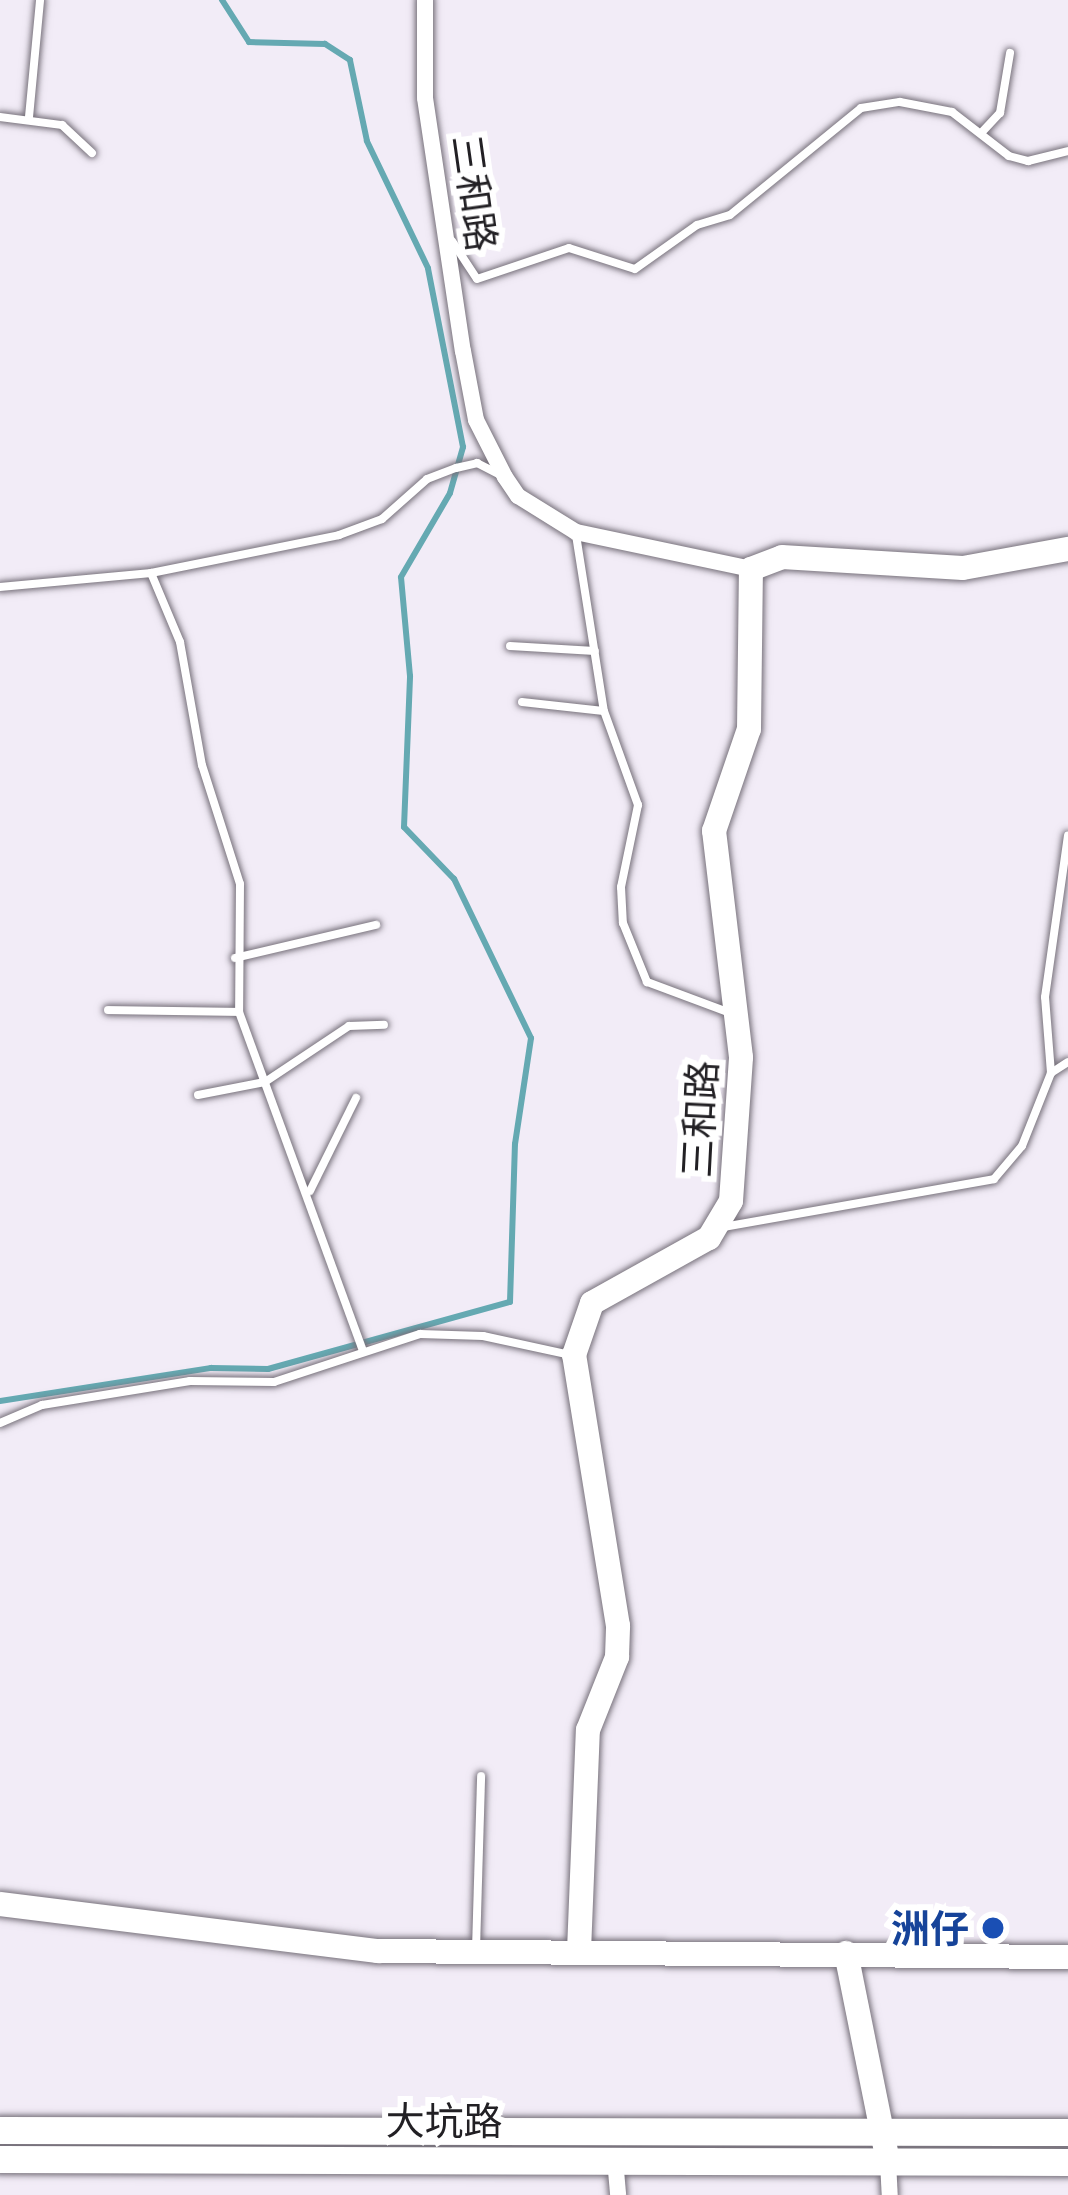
<!DOCTYPE html>
<meta charset="utf-8">
<style>
body{margin:0}
#map{position:relative;width:1068px;height:2195px;overflow:hidden;background:#f2ecf7;font-family:Manrope,"Noto Sans TC",sans-serif}
div>[style]{position:absolute}
.stream>*{height:6px;margin:-3px;padding:0 3px;transform-origin:3px;border-radius:3px;background:#65a9b2}
.roads{filter:drop-shadow(0 0 3px #77717b) drop-shadow(0 0 3px #77717b)}
.lane>*{height:8px;margin:-4px;padding:0 4px;transform-origin:4px;border-radius:4px;background:#fff}
.street>*{height:16px;margin:-8px;padding:0 8px;transform-origin:8px;border-radius:8px;background:#fff}
.secondary>*{height:24px;margin:-12px;padding:0 12px;transform-origin:12px;border-radius:12px;background:#fff}
.primary>*{height:27px;margin:-13.5px;padding:0 13.5px;transform-origin:13.5px;border-radius:13.5px;background:#fff}
.dots>*{width:33px;height:33px;translate:-50% -50%;box-sizing:border-box;border:6px solid #fff;border-radius:50%}
span{translate:-50% -50%;white-space:nowrap;text-align:center;line-height:1.15;-webkit-text-stroke:12px #fff;paint-order:stroke}
.street-label{font-size:39px;color:#222024}
.transit-label{font-size:39px;color:#164399;font-weight:700}
.right{translate:-100% -50%;text-align:right}
</style>
<div id="map">
<div class="stream">
<div style="left:0;top:1401px;width:214px;rotate:-8.9deg"></div>
<div style="left:211px;top:1368px;width:57px;rotate:1deg"></div>
<div style="left:268px;top:1369px;width:251px;rotate:-15.5deg"></div>
<div style="left:510px;top:1302px;width:158px;rotate:-88.2deg"></div>
<div style="left:515px;top:1144px;width:107px;rotate:-81.4deg"></div>
<div style="left:531px;top:1038px;width:177px;rotate:-115.8deg"></div>
<div style="left:454px;top:879px;width:72px;rotate:-133.9deg"></div>
<div style="left:404px;top:827px;width:151px;rotate:-87.7deg"></div>
<div style="left:410px;top:676px;width:99px;rotate:-95.2deg"></div>
<div style="left:401px;top:577px;width:97px;rotate:-59.7deg"></div>
<div style="left:450px;top:493px;width:48px;rotate:-74.2deg"></div>
<div style="left:463px;top:447px;width:182px;rotate:-101.1deg"></div>
<div style="left:428px;top:268px;width:141px;rotate:-115.7deg"></div>
<div style="left:367px;top:141px;width:83px;rotate:-101.9deg"></div>
<div style="left:350px;top:60px;width:30px;rotate:-147deg"></div>
<div style="left:325px;top:44px;width:76px;rotate:-178.5deg"></div>
<div style="left:249px;top:42px;width:50px;rotate:-122.7deg"></div>
</div>
<div class="roads">
<div class="lane">
<div style="left:0;top:117px;width:63px;rotate:7.4deg"></div>
<div style="left:62px;top:125px;width:41px;rotate:43deg"></div>
<div style="left:29px;top:117px;width:118px;rotate:-84.6deg"></div>
<div style="left:983px;top:131px;width:25px;rotate:-47deg"></div>
<div style="left:1000px;top:113px;width:61px;rotate:-80.5deg"></div>
<div style="left:452px;top:241px;width:45px;rotate:56.7deg"></div>
<div style="left:477px;top:279px;width:97px;rotate:-18.6deg"></div>
<div style="left:569px;top:248px;width:69px;rotate:17.7deg"></div>
<div style="left:635px;top:269px;width:76px;rotate:-35.4deg"></div>
<div style="left:697px;top:225px;width:34px;rotate:-17deg"></div>
<div style="left:730px;top:215px;width:169px;rotate:-39.2deg"></div>
<div style="left:861px;top:108px;width:39px;rotate:-9deg"></div>
<div style="left:900px;top:102px;width:53px;rotate:10.9deg"></div>
<div style="left:952px;top:112px;width:72px;rotate:37.7deg"></div>
<div style="left:1009px;top:156px;width:20px;rotate:15deg"></div>
<div style="left:1028px;top:161px;width:41px;rotate:-14deg"></div>
<div style="left:576px;top:535px;width:178px;rotate:81deg"></div>
<div style="left:604px;top:711px;width:100px;rotate:70.1deg"></div>
<div style="left:638px;top:805px;width:84px;rotate:101.7deg"></div>
<div style="left:621px;top:887px;width:36px;rotate:87deg"></div>
<div style="left:623px;top:923px;width:64px;rotate:67.9deg"></div>
<div style="left:647px;top:982px;width:92px;rotate:20.4deg"></div>
<div style="left:151px;top:573px;width:75px;rotate:67.2deg"></div>
<div style="left:180px;top:642px;width:125px;rotate:79.9deg"></div>
<div style="left:202px;top:765px;width:125px;rotate:72.3deg"></div>
<div style="left:240px;top:884px;width:128px;rotate:90.4deg"></div>
<div style="left:239px;top:1012px;width:361px;rotate:69.9deg"></div>
<div style="left:0;top:587px;width:152px;rotate:-5.3deg"></div>
<div style="left:151px;top:573px;width:192px;rotate:-11.4deg"></div>
<div style="left:339px;top:535px;width:46px;rotate:-20.4deg"></div>
<div style="left:382px;top:519px;width:60px;rotate:-41.6deg"></div>
<div style="left:427px;top:479px;width:31px;rotate:-21deg"></div>
<div style="left:456px;top:468px;width:22px;rotate:-13deg"></div>
<div style="left:477px;top:463px;width:25px;rotate:27deg"></div>
<div style="left:510px;top:646px;width:85px;rotate:3.4deg"></div>
<div style="left:522px;top:702px;width:82px;rotate:6.3deg"></div>
<div style="left:235px;top:958px;width:145px;rotate:-13.2deg"></div>
<div style="left:108px;top:1010px;width:131px;rotate:0.9deg"></div>
<div style="left:1051px;top:1073px;width:76px;rotate:-94.5deg"></div>
<div style="left:1045px;top:997px;width:163px;rotate:-81.9deg"></div>
<div style="left:198px;top:1095px;width:68px;rotate:-11deg"></div>
<div style="left:265px;top:1082px;width:101px;rotate:-33.7deg"></div>
<div style="left:349px;top:1026px;width:35px;rotate:-2deg"></div>
<div style="left:310px;top:1191px;width:104px;rotate:-63.7deg"></div>
<div style="left:723px;top:1227px;width:275px;rotate:-10deg"></div>
<div style="left:994px;top:1179px;width:43px;rotate:-49.7deg"></div>
<div style="left:1022px;top:1146px;width:79px;rotate:-68.3deg"></div>
<div style="left:1051px;top:1073px;width:20px;rotate:-33deg"></div>
<div style="left:0;top:1423px;width:46px;rotate:-23.2deg"></div>
<div style="left:42px;top:1405px;width:150px;rotate:-9.2deg"></div>
<div style="left:190px;top:1381px;width:84px;rotate:0.7deg"></div>
<div style="left:274px;top:1382px;width:154px;rotate:-18.2deg"></div>
<div style="left:420px;top:1334px;width:63px;rotate:1.8deg"></div>
<div style="left:483px;top:1336px;width:89px;rotate:12.3deg"></div>
<div style="left:476px;top:1949px;width:173px;rotate:-88.3deg"></div>
</div>
<div class="street">
<div style="left:425px;top:0;width:98px;rotate:90deg"></div>
<div style="left:425px;top:98px;width:256px;rotate:81.5deg"></div>
<div style="left:463px;top:351px;width:70px;rotate:79.3deg"></div>
<div style="left:476px;top:420px;width:64px;rotate:63deg"></div>
<div style="left:505px;top:477px;width:23px;rotate:56deg"></div>
<div style="left:518px;top:496px;width:68px;rotate:31.8deg"></div>
<div style="left:576px;top:532px;width:179px;rotate:11.9deg"></div>
<div style="left:615px;top:2159px;width:36px;rotate:85deg"></div>
<div style="left:888px;top:2162px;width:33px;rotate:87deg"></div>
</div>
<div class="secondary">
<div style="left:0;top:1904px;width:381px;rotate:7.1deg"></div>
<div style="left:378px;top:1951px;width:690px;rotate:0.5deg"></div>
<div style="left:579px;top:1951px;width:221px;rotate:-87.7deg"></div>
<div style="left:588px;top:1730px;width:79px;rotate:-68.3deg"></div>
<div style="left:617px;top:1657px;width:31px;rotate:-88deg"></div>
<div style="left:618px;top:1626px;width:275px;rotate:-99.2deg"></div>
<div style="left:574px;top:1355px;width:55px;rotate:-70.9deg"></div>
<div style="left:592px;top:1303px;width:134px;rotate:-29.1deg"></div>
<div style="left:709px;top:1238px;width:43px;rotate:-59.3deg"></div>
<div style="left:731px;top:1201px;width:144px;rotate:-86deg"></div>
<div style="left:741px;top:1057px;width:228px;rotate:-96.8deg"></div>
<div style="left:714px;top:831px;width:108px;rotate:-71.1deg"></div>
<div style="left:749px;top:729px;width:160px;rotate:-89.3deg"></div>
<div style="left:751px;top:569px;width:33px;rotate:-21deg"></div>
<div style="left:782px;top:557px;width:181px;rotate:3.5deg"></div>
<div style="left:963px;top:568px;width:107px;rotate:-10.3deg"></div>
<div style="left:846px;top:1953px;width:213px;rotate:78.6deg"></div>
</div>
<div class="primary">
<div style="left:0;top:2130px;width:1068px;rotate:0.11deg"></div>
<div style="left:0;top:2159px;width:1068px;rotate:0.16deg"></div>
</div>
</div>
<div class="dots">
<div style="left:993px;top:1928px;background:#1a4fb4"></div>
</div>
<div class="street-label">
<span style="left:475px;top:193px;rotate:82deg">三和路</span>
<span style="left:699px;top:1119px;rotate:-87deg">三和路</span>
<span style="left:444px;top:2120px">大坑路</span>
</div>
<div class="transit-label">
<span class="right" style="left:969px;top:1928px">洲仔</span>
</div>
</div>
